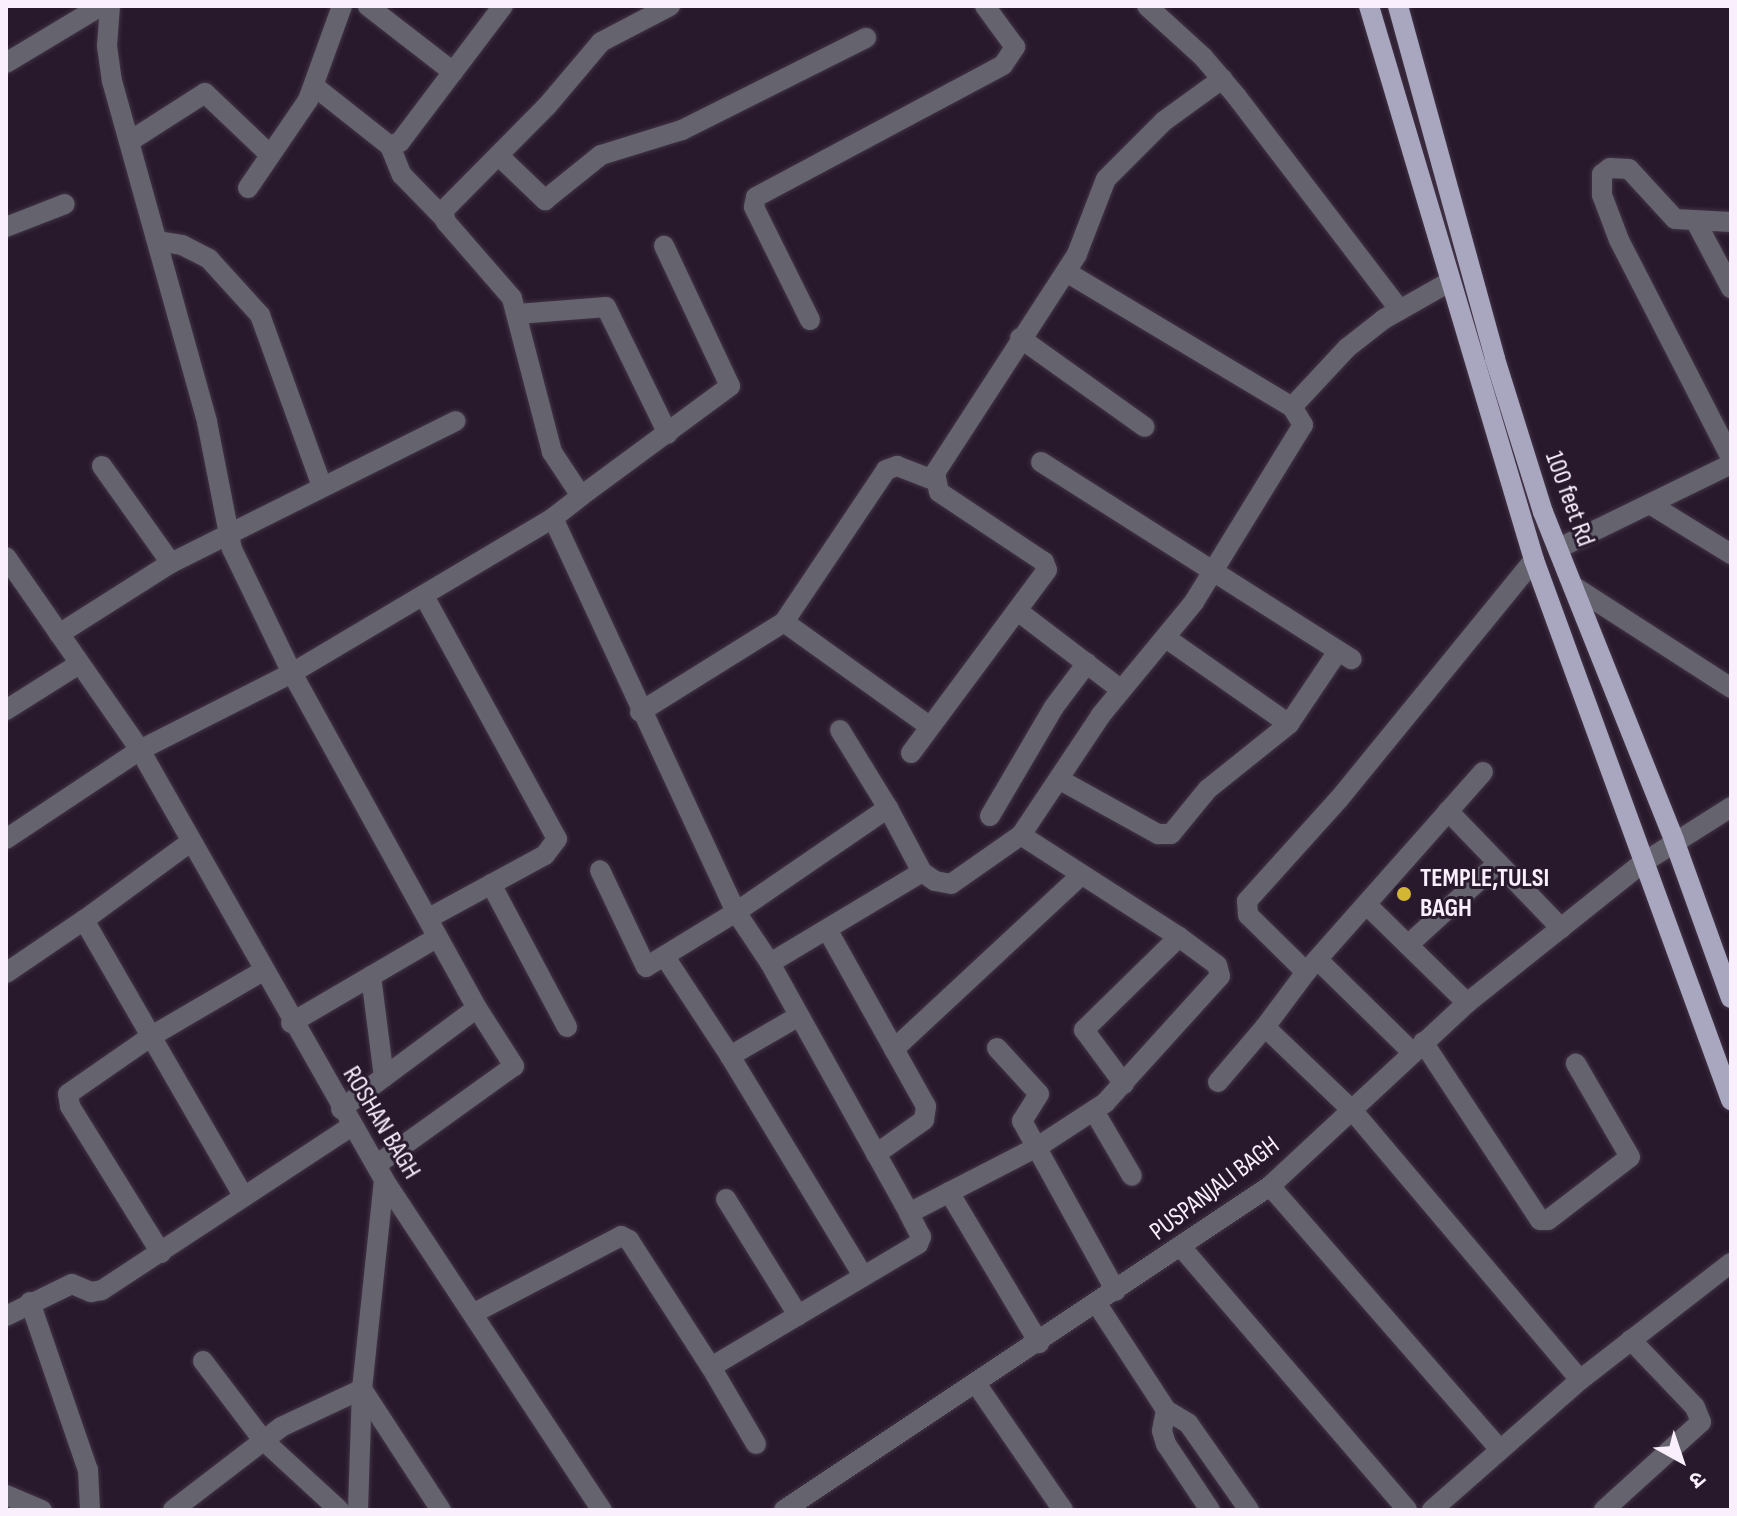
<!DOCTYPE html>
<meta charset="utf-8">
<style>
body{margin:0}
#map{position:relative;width:1737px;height:1516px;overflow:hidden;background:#28192c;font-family:"Sofia Sans Condensed","Noto Sans Devanagari",sans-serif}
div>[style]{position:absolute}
.roads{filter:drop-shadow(0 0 2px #413345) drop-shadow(0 0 2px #413345)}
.minor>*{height:20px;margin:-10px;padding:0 10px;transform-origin:10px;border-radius:10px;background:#64636e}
.major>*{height:20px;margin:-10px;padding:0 10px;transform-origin:10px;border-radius:10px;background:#a9a6bf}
.dots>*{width:22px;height:22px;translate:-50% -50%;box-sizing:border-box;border:4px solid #28192c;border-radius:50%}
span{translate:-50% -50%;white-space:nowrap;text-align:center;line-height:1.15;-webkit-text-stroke:6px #28192c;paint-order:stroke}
.street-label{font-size:26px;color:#f9effd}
.poi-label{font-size:26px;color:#f9effd;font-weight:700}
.left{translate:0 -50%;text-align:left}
.frame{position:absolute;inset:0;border:8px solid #f9effd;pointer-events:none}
.north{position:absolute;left:1641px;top:1420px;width:80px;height:80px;-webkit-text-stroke:6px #28192c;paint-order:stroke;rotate:140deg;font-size:22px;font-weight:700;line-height:32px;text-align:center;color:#f9effd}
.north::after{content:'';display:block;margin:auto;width:28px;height:36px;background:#f9effd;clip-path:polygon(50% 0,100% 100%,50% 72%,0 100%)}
</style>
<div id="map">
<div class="roads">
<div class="minor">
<div style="left:110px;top:6px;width:40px;rotate:94.3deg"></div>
<div style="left:107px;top:46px;width:35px;rotate:82deg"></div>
<div style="left:112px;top:81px;width:354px;rotate:74.4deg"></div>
<div style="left:207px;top:422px;width:129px;rotate:78.9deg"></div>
<div style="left:232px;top:549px;width:138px;rotate:64.2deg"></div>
<div style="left:292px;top:673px;width:383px;rotate:61.1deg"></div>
<div style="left:1147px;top:6px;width:76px;rotate:42.3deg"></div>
<div style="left:1203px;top:57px;width:52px;rotate:49.6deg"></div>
<div style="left:1237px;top:97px;width:268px;rotate:52.6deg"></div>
<div style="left:6px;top:63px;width:111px;rotate:-31deg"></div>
<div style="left:453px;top:72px;width:83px;rotate:-52.9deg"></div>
<div style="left:314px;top:86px;width:97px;rotate:38.3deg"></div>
<div style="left:390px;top:146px;width:11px;rotate:-22deg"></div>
<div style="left:400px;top:142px;width:88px;rotate:-52.9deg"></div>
<div style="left:453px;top:72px;width:108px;rotate:-142.2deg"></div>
<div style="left:130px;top:141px;width:89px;rotate:-32.6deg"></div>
<div style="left:205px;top:93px;width:90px;rotate:43.6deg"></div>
<div style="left:390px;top:146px;width:31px;rotate:68deg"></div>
<div style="left:402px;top:175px;width:60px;rotate:45.7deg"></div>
<div style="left:499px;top:156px;width:64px;rotate:43.7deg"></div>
<div style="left:545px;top:200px;width:72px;rotate:-38.8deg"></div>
<div style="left:601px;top:155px;width:85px;rotate:-17.2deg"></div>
<div style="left:682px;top:130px;width:206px;rotate:-26.6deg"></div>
<div style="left:248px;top:188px;width:107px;rotate:-55.7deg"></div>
<div style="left:308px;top:100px;width:100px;rotate:-70.1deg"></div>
<div style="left:1696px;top:222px;width:75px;rotate:62.1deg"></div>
<div style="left:1731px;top:222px;width:56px;rotate:-176.9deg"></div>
<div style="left:1675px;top:219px;width:68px;rotate:-132.6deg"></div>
<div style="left:1629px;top:169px;width:19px;rotate:-177deg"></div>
<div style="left:1610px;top:168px;width:10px;rotate:143deg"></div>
<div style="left:1602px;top:174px;width:21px;rotate:90deg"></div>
<div style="left:1602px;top:195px;width:48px;rotate:69.3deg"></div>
<div style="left:1619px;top:240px;width:245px;rotate:62.8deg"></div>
<div style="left:6px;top:227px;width:63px;rotate:-21.3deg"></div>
<div style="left:157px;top:241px;width:25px;rotate:9deg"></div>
<div style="left:182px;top:245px;width:30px;rotate:27deg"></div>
<div style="left:209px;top:259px;width:76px;rotate:47.7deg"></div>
<div style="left:260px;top:315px;width:182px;rotate:70.1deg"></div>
<div style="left:518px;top:314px;width:88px;rotate:-4.5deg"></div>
<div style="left:606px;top:307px;width:141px;rotate:64deg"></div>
<div style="left:810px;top:320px;width:126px;rotate:-116.4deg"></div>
<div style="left:754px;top:207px;width:10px;rotate:-79deg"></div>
<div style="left:756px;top:197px;width:280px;rotate:-28.1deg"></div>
<div style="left:1003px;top:65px;width:22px;rotate:-56deg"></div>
<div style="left:1015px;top:47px;width:51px;rotate:-126.2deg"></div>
<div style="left:1020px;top:338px;width:153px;rotate:35.5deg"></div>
<div style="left:1292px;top:407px;width:81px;rotate:-47deg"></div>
<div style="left:1347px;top:348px;width:47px;rotate:-38.1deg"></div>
<div style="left:1384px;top:319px;width:75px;rotate:-29.6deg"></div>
<div style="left:1041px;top:462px;width:368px;rotate:32.4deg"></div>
<div style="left:102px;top:466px;width:119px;rotate:54.6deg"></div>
<div style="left:581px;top:496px;width:185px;rotate:-36.4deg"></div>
<div style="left:730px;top:386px;width:155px;rotate:-115.2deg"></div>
<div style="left:1653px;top:506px;width:92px;rotate:31.6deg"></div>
<div style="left:553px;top:518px;width:434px;rotate:65.1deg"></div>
<div style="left:736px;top:912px;width:105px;rotate:148.6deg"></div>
<div style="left:646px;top:967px;width:107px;rotate:-115.4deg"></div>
<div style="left:1559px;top:548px;width:191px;rotate:-26deg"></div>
<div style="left:6px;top:557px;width:235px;rotate:55.2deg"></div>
<div style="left:140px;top:750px;width:494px;rotate:60.4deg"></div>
<div style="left:384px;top:1180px;width:396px;rotate:56.6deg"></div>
<div style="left:1573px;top:586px;width:188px;rotate:32.8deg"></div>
<div style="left:424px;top:596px;width:277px;rotate:61.3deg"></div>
<div style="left:557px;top:839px;width:20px;rotate:127deg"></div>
<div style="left:545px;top:855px;width:132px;rotate:151.5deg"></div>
<div style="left:1019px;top:612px;width:127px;rotate:37.3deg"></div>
<div style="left:784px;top:622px;width:183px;rotate:-56.1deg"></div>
<div style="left:886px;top:470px;width:12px;rotate:-20deg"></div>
<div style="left:897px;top:466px;width:40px;rotate:21deg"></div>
<div style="left:59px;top:634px;width:133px;rotate:-32.4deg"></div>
<div style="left:171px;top:563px;width:318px;rotate:-26.5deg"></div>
<div style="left:1166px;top:638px;width:150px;rotate:35deg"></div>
<div style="left:6px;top:710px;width:86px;rotate:-32.2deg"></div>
<div style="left:640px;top:712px;width:170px;rotate:-32deg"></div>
<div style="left:784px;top:622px;width:177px;rotate:35.6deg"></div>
<div style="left:840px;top:730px;width:92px;rotate:58.4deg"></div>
<div style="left:911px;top:753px;width:228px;rotate:-53.4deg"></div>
<div style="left:1047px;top:570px;width:9px;rotate:-111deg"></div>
<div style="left:1044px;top:562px;width:126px;rotate:-146.3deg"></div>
<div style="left:939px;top:492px;width:19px;rotate:-102deg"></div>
<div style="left:935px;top:473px;width:261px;rotate:-57deg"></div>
<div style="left:1077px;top:254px;width:80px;rotate:-68.9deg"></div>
<div style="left:1106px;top:179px;width:82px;rotate:-45deg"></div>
<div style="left:1164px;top:121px;width:72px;rotate:-35.9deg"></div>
<div style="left:1062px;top:781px;width:110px;rotate:28.9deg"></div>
<div style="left:1158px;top:834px;width:13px"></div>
<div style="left:1171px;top:834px;width:58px;rotate:-50.6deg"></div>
<div style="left:1208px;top:789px;width:104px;rotate:-38.7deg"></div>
<div style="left:1289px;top:724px;width:88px;rotate:-56.1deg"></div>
<div style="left:1448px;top:811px;width:163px;rotate:46deg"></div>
<div style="left:990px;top:816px;width:126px;rotate:-59.6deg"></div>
<div style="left:1054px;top:707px;width:55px;rotate:-53.1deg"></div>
<div style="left:1021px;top:835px;width:144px;rotate:-56.3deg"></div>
<div style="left:1101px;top:715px;width:146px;rotate:-50.5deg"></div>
<div style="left:1194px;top:602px;width:208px;rotate:-58.4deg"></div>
<div style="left:1303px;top:425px;width:21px;rotate:-121deg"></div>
<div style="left:1292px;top:407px;width:263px;rotate:-149.1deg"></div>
<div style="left:6px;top:839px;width:161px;rotate:-33.6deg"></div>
<div style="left:140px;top:750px;width:170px;rotate:-26.9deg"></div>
<div style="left:292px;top:673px;width:304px;rotate:-30.7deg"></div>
<div style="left:553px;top:518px;width:36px;rotate:-38deg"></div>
<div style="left:581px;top:496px;width:53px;rotate:-123.4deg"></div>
<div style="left:552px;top:452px;width:159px;rotate:-104.6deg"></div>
<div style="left:512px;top:298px;width:101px;rotate:-131deg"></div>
<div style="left:446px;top:222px;width:11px;rotate:-105deg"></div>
<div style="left:443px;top:211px;width:148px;rotate:-45.3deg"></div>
<div style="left:547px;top:106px;width:84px;rotate:-49.8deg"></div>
<div style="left:601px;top:42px;width:78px;rotate:-27.6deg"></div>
<div style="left:189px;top:843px;width:130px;rotate:143.7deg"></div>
<div style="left:84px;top:920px;width:318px;rotate:60deg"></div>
<div style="left:491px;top:884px;width:162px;rotate:62deg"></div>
<div style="left:1367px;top:905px;width:140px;rotate:44.4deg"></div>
<div style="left:828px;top:931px;width:201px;rotate:60.8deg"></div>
<div style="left:926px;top:1106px;width:14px;rotate:98deg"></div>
<div style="left:924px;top:1120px;width:59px;rotate:144.7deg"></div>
<div style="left:1408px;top:945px;width:122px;rotate:-42.3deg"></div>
<div style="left:665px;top:957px;width:118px;rotate:56.7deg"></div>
<div style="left:1318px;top:960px;width:132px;rotate:44.4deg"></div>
<div style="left:770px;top:963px;width:286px;rotate:60.9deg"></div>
<div style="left:1306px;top:972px;width:81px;rotate:-135.5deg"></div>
<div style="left:1248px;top:915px;width:14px;rotate:-94deg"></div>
<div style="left:1247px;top:901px;width:137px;rotate:-48deg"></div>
<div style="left:1339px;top:799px;width:308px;rotate:-50.8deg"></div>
<div style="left:6px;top:973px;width:94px;rotate:-34.2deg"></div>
<div style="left:371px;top:976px;width:102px;rotate:82.7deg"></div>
<div style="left:799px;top:1016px;width:80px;rotate:149.9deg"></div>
<div style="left:730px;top:1056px;width:257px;rotate:58.8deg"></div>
<div style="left:291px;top:1023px;width:170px;rotate:-30.3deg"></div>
<div style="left:1265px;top:1027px;width:69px;rotate:-53.3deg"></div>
<div style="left:1306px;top:972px;width:267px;rotate:-48.5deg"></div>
<div style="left:1423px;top:1042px;width:213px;rotate:56.7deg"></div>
<div style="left:1540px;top:1220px;width:8px"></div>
<div style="left:1548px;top:1220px;width:103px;rotate:-37.5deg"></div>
<div style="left:1630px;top:1157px;width:108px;rotate:-120.1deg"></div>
<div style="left:997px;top:1048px;width:62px;rotate:47.6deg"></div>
<div style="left:1039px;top:1094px;width:32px;rotate:122deg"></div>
<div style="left:1022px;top:1121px;width:194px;rotate:61.1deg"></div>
<div style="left:894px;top:1049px;width:254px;rotate:-42.9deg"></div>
<div style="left:1218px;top:1082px;width:72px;rotate:-49.5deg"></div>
<div style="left:1265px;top:1027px;width:120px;rotate:43.7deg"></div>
<div style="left:1352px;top:1110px;width:353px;rotate:49.8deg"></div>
<div style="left:1124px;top:1084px;width:67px;rotate:-126.5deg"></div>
<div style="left:1084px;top:1030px;width:133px;rotate:-44.4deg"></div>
<div style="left:341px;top:1109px;width:169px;rotate:-36.6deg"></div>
<div style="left:477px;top:1008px;width:69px;rotate:57.5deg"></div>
<div style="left:514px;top:1066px;width:170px;rotate:144.3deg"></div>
<div style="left:1094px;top:1111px;width:75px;rotate:59.7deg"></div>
<div style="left:384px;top:1180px;width:210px;rotate:96deg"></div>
<div style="left:362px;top:1389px;width:145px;rotate:56.9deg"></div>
<div style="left:1270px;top:1186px;width:350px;rotate:48.9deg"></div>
<div style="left:949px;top:1192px;width:176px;rotate:59.2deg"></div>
<div style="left:726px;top:1199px;width:137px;rotate:58.2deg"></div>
<div style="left:1182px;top:1248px;width:345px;rotate:49.3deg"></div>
<div style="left:161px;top:1253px;width:173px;rotate:-121.8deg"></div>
<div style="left:70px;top:1106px;width:12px;rotate:-99deg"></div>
<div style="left:68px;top:1094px;width:100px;rotate:-34.8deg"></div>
<div style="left:150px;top:1037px;width:131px;rotate:-30.3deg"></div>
<div style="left:30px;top:1302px;width:178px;rotate:71deg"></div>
<div style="left:88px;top:1470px;width:40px;rotate:87.1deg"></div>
<div style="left:1097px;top:1304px;width:126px;rotate:56.9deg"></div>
<div style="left:1166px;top:1410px;width:26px;rotate:31deg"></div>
<div style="left:1188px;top:1423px;width:106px;rotate:55deg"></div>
<div style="left:474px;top:1313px;width:166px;rotate:-27.6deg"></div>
<div style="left:621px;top:1236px;width:9px;rotate:27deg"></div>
<div style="left:629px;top:1240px;width:151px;rotate:57.2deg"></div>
<div style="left:6px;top:1316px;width:73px;rotate:-25.9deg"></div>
<div style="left:72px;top:1284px;width:21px;rotate:23deg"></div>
<div style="left:91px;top:1292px;width:11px;rotate:-10deg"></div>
<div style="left:102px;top:1290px;width:299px;rotate:-33.3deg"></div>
<div style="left:203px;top:1361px;width:99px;rotate:52.8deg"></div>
<div style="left:263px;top:1440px;width:103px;rotate:42.6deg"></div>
<div style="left:977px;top:1385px;width:152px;rotate:55.5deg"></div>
<div style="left:1166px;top:1410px;width:21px;rotate:101deg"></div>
<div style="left:1162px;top:1431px;width:14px;rotate:73deg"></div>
<div style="left:1166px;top:1444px;width:79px;rotate:56.3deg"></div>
<div style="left:756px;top:1444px;width:89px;rotate:-120.3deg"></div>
<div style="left:711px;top:1367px;width:241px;rotate:-30.7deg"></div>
<div style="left:918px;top:1244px;width:8px;rotate:-67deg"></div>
<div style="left:921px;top:1237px;width:27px;rotate:-117deg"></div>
<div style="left:909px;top:1213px;width:146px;rotate:-27.3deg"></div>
<div style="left:1039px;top:1146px;width:79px;rotate:-33.1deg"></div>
<div style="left:1105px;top:1103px;width:171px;rotate:-47.8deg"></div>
<div style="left:1220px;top:976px;width:11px;rotate:-105deg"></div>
<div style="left:1217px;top:965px;width:47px;rotate:-143.6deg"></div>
<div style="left:1179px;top:937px;width:188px;rotate:-147.2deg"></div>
<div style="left:1021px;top:835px;width:85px;rotate:145deg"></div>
<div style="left:951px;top:884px;width:16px;rotate:-169deg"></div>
<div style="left:935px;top:881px;width:16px;rotate:-145deg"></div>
<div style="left:922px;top:872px;width:72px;rotate:-118deg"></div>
<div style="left:888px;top:808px;width:184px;rotate:145.6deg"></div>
<div style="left:736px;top:912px;width:61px;rotate:56.3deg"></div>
<div style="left:770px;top:963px;width:177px;rotate:-30.9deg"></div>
<div style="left:6px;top:1495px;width:39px;rotate:23deg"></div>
<div style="left:173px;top:1510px;width:136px;rotate:-37.5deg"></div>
<div style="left:281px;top:1427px;width:89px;rotate:-25.1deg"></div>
<div style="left:362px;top:1389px;width:121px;rotate:91.9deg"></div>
<div style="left:784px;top:1510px;width:584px;rotate:-33.69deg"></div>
<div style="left:1270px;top:1186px;width:269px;rotate:-42.9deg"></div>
<div style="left:1467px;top:1003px;width:223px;rotate:-38.6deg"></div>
<div style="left:1641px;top:864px;width:107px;rotate:-32.3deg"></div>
<div style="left:1432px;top:1510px;width:197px;rotate:-41.3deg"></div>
<div style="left:1580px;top:1380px;width:191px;rotate:-37.8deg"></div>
<div style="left:1604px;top:1510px;width:131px;rotate:-42.2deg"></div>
<div style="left:1701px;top:1422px;width:16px;rotate:-112deg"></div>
<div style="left:1695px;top:1407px;width:93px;rotate:-133.7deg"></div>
</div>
<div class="major">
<div style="left:1369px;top:6px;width:578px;rotate:73.41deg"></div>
<div style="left:1534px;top:560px;width:575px;rotate:69.96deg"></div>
<div style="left:1398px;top:6px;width:366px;rotate:74.6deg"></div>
<div style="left:1495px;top:359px;width:160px;rotate:72.6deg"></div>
<div style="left:1543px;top:512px;width:353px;rotate:68.2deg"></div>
<div style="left:1674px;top:840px;width:168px;rotate:70.2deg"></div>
</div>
</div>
<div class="dots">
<div style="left:1404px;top:894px;background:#d4b635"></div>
</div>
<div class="street-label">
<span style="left:1569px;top:499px;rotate:70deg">100 feet Rd</span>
<span style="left:381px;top:1123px;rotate:59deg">ROSHAN BAGH</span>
<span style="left:1215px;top:1189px;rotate:-37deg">PUSPANJALI BAGH</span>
</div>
<div class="poi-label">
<span class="left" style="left:1420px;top:894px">TEMPLE,TULSI<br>BAGH</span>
</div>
<div class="frame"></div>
<div class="north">उ</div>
</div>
